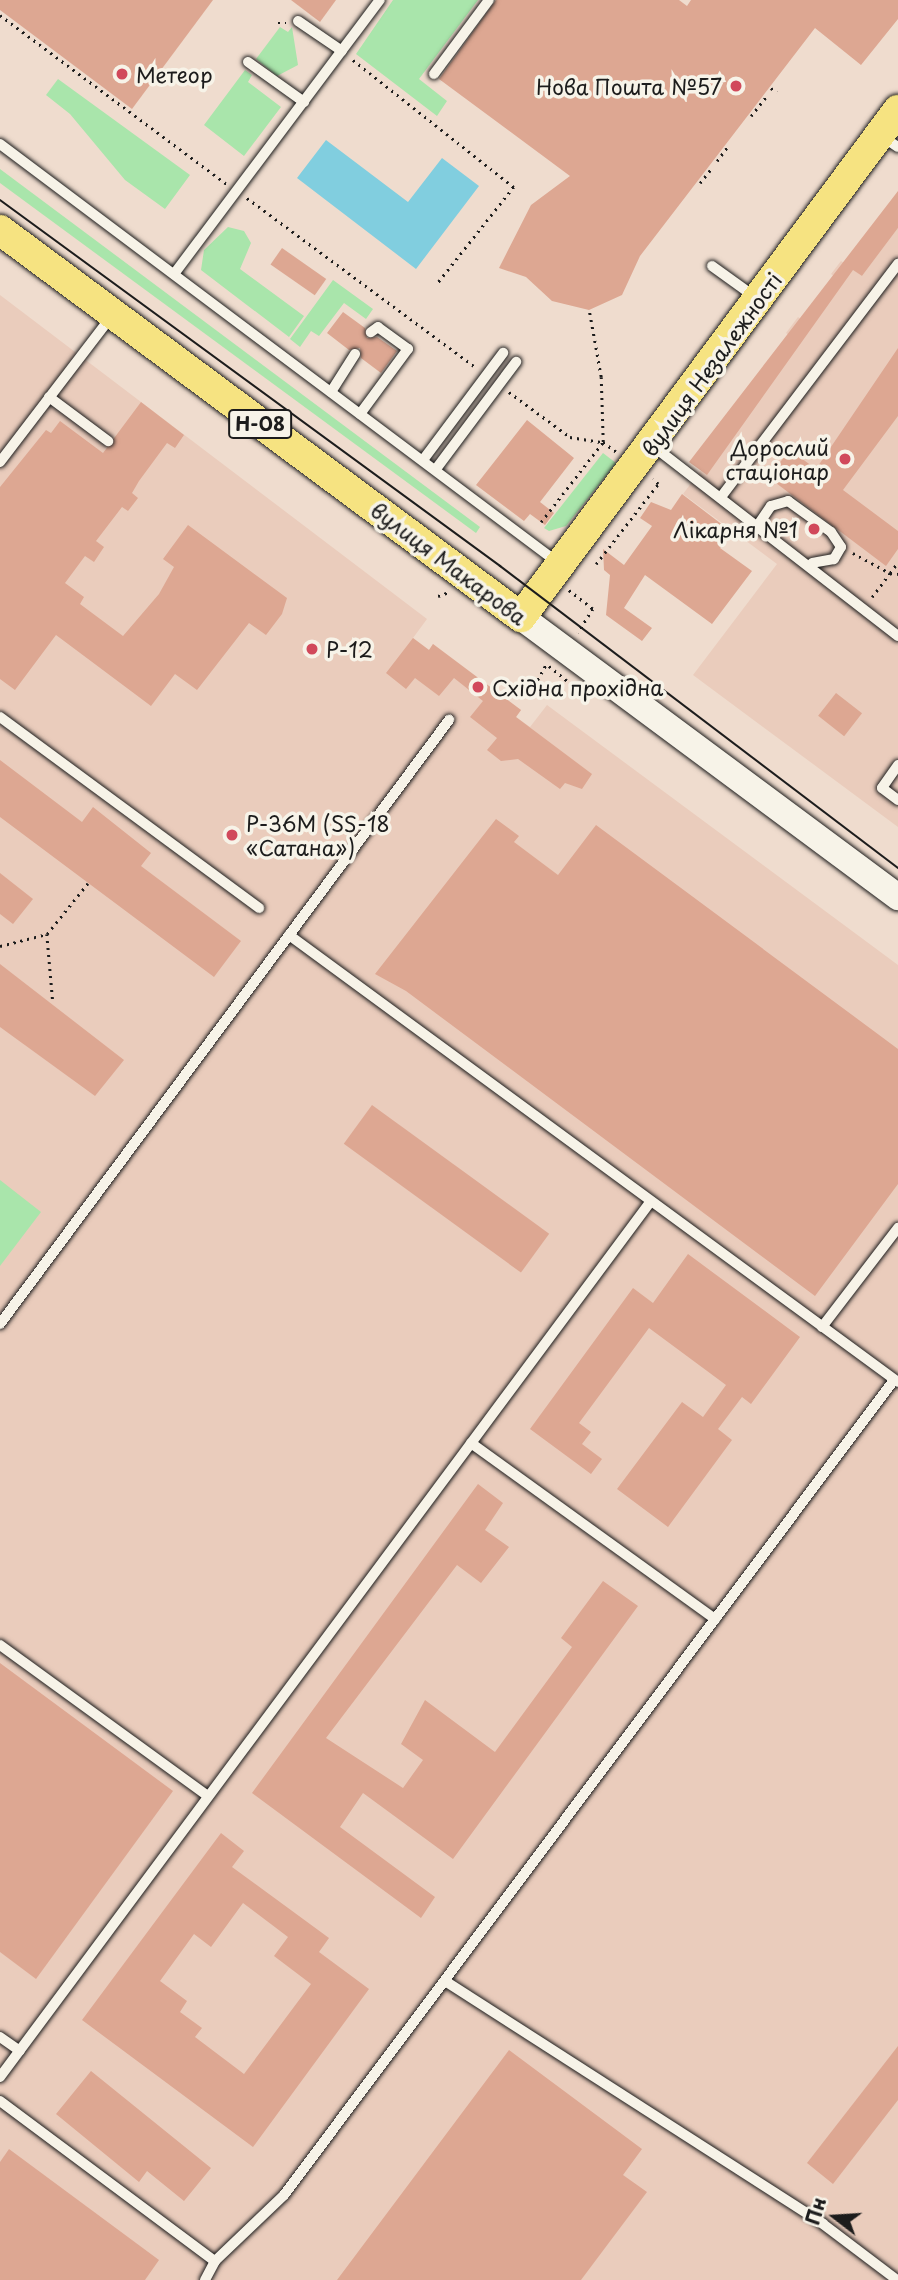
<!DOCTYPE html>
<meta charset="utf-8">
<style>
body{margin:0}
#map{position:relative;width:898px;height:2280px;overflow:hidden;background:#efdcce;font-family:"Playpen Sans",sans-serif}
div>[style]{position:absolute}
.built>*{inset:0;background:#eaccbc}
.green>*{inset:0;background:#a9e5ab}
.water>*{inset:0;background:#81cedf}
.building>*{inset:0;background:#dda792;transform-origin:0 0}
.path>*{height:2.5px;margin-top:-1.25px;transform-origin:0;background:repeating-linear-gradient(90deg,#1c1c1c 0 2px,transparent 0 7px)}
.roads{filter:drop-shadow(0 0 2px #1c1c1c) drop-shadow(0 0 2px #1c1c1c)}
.lane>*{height:10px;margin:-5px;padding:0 5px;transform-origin:5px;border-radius:5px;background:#f7f3e8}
.secondary>*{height:26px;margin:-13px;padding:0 13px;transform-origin:13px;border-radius:13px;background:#f7f3e8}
.primary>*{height:30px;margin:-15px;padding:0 15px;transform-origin:15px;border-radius:15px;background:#f6e381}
.tram>*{height:2px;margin:-1px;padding:0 1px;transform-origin:1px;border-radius:1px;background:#1c1c1c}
.dots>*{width:19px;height:19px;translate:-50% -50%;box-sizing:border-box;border:4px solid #f7f3e8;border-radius:50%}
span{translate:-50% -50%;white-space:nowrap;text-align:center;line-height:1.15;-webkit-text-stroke:7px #f7f3e8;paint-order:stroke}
.shield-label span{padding:2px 5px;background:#f7f3e8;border:2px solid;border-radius:5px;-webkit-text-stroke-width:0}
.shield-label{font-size:19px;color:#1c1c1c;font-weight:700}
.poi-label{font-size:21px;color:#1c1c1c}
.left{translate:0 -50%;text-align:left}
.right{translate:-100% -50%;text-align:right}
.street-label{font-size:21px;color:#1c1c1c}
.north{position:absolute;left:800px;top:2182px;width:70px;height:70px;-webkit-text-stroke:5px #f7f3e8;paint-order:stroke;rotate:287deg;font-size:19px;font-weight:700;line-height:28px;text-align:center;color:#1c1c1c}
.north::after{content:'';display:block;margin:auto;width:24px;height:32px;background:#1c1c1c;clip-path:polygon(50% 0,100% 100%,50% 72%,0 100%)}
</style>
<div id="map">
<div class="built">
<div style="clip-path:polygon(898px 228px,898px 827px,693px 675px,777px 564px,683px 494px,701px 470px,707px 474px,757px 400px,744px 390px,758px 398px,799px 343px,786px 333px,798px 317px,811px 326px,843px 283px,831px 274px,841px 261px,862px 276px)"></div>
<div style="clip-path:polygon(0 295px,427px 619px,413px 638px,429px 650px,433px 644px,521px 710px,516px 717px,530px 727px,547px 705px,898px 965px,898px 2280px,0 2280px)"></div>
</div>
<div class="green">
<div style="clip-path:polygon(393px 0,478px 0,419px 79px,447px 101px,437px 116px,356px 54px)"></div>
<div style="clip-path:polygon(280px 27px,288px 32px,292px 27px,298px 65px,277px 76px,256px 59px)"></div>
<div style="clip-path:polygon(245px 70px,252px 75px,248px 82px,281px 107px,244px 156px,204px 125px)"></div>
<div style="clip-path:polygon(58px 79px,190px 175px,165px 209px,125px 180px,70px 114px,46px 95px)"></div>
<div style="clip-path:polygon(0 169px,480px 527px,476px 533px,0 183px)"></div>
<div style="clip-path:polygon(228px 227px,244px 231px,251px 243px,240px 269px,304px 316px,289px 337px,201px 270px,204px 250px)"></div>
<div style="clip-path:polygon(333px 280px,373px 309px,366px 319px,344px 303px,319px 336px,311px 331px,300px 347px,290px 339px)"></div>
<div style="clip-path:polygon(603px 453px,616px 463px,566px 526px,549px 531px,544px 528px)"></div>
<div style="clip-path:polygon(0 1180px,41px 1212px,0 1266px)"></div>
</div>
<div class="water">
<div style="clip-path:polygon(326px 140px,408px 202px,442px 158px,479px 186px,416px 269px,297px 178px)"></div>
</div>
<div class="building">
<div style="clip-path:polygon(0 0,213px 0,132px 109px,0 10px)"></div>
<div style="clip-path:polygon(291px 0,336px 0,320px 22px)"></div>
<div style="clip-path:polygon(496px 0,679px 0,687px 6px,691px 0,898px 0,898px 19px,861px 65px,815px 28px,640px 256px,622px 295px,589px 310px,552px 301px,526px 277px,499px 268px,531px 205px,570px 176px,439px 79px)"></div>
<div style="clip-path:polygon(898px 191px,898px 228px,862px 276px,853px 270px,707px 475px,689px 462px)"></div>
<div style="left:282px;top:248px;width:54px;height:20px;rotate:35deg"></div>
<div style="clip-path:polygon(343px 312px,365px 328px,367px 338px,377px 337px,397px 351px,381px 373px,361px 358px,360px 348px,349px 350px,327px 333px)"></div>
<div style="clip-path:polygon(898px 348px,898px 416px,843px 490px,898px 531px,898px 549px,886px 566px,768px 477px,790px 450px,816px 469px)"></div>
<div style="clip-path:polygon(141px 402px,184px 435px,175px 448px,167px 443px,139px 481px,132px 493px,138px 498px,128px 511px,122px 507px,96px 541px,104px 547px,94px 562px,85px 556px,65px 583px,84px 597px,80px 604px,123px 636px,159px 594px,174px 567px,163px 559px,188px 525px,287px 598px,282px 614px,266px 635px,249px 623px,197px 690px,175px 674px,151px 706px,56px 635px,15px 690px,0 679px,0 487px,46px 430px,51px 433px,60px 421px,103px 453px)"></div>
<div style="clip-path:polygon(527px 420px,574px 458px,540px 502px,554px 513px,545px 525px,530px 514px,524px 521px,476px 485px)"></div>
<div style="clip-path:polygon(682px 494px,732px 532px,720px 548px,752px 571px,712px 624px,645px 575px,624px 608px,652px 628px,642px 641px,606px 615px,610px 575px,604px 570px,603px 549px,624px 565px,652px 526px,640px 518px,651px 502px,671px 510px)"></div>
<div style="clip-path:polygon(413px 638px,429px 650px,433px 644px,521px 710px,516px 717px,592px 774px,582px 789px,565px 783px,560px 789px,518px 759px,501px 761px,487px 750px,497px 738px,470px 717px,483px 701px,454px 678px,439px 696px,415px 678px,406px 689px,386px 673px)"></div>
<div style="left:836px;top:693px;width:33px;height:29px;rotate:38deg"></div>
<div style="clip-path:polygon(0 760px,82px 822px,93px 807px,151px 853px,141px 866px,241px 941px,214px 977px,0 817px)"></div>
<div style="clip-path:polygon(496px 819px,519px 836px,514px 842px,558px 875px,596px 825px,898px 1049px,898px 1184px,815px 1296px,406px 991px,375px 974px)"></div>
<div style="clip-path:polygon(0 873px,33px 899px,13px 924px,0 914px)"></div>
<div style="clip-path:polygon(0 964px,124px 1060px,95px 1096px,0 1027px)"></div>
<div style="left:372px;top:1105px;width:219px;height:48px;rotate:36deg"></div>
<div style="clip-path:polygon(688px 1254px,800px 1337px,751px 1404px,742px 1397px,718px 1429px,732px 1440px,668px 1527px,617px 1489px,682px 1402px,703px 1417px,726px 1385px,649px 1328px,579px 1423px,591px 1432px,582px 1444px,602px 1459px,591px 1474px,530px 1429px,633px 1288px,653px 1303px)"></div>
<div style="clip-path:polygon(478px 1484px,503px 1503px,485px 1530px,509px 1547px,481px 1583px,457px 1565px,326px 1738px,403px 1788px,423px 1760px,401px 1744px,425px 1700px,495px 1752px,572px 1647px,561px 1638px,603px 1581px,638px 1606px,453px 1859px,363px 1793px,340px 1827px,435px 1897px,421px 1918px,252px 1793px)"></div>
<div style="clip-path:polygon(0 1663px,173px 1791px,36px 1979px,0 1952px)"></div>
<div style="clip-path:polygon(evenodd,221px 1833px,244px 1851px,232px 1867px,329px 1938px,319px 1952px,369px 1989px,253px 2147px,82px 2020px,221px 1833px,243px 1903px,288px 1937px,274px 1956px,311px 1984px,244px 2074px,195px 2037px,202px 2028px,180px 2012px,187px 2001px,160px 1981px,194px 1934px,211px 1947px,243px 1903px)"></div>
<div style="clip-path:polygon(898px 2046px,898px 2100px,833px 2184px,807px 2163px)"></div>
<div style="clip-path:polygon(509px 2050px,642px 2149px,623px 2175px,647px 2192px,581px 2280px,337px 2280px)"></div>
<div style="clip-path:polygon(91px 2071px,211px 2168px,184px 2201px,147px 2171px,139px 2182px,56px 2114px)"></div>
<div style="clip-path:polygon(9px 2149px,159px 2260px,145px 2280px,0 2280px,0 2162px)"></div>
</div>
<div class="path">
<div style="left:0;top:15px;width:283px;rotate:36.7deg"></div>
<div style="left:278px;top:23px;width:8px"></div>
<div style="left:353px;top:60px;width:205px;rotate:38.3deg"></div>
<div style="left:514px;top:187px;width:124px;rotate:128.4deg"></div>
<div style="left:771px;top:88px;width:7px;rotate:34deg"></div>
<div style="left:751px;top:116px;width:24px;rotate:-52deg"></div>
<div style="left:717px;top:161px;width:19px;rotate:-54deg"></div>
<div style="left:700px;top:183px;width:18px;rotate:-52deg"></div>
<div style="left:247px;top:198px;width:284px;rotate:36.5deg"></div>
<div style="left:509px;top:392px;width:76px;rotate:36.4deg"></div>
<div style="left:570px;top:437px;width:33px;rotate:9deg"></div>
<div style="left:603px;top:442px;width:17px;rotate:36deg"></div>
<div style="left:541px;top:522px;width:101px;rotate:-52.2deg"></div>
<div style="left:603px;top:442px;width:65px;rotate:-91.8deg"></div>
<div style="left:601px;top:377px;width:68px;rotate:-100.2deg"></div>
<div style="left:853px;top:553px;width:42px;rotate:28.4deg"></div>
<div style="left:890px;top:573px;width:14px;rotate:-54deg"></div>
<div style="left:596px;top:564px;width:101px;rotate:-52.2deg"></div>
<div style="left:658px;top:484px;width:7px;rotate:-135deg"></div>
<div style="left:569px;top:590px;width:31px;rotate:38deg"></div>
<div style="left:593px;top:609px;width:28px;rotate:122deg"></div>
<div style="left:438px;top:596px;width:12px;rotate:-20deg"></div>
<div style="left:872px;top:597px;width:30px;rotate:-53deg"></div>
<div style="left:890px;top:573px;width:8px;rotate:7deg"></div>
<div style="left:549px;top:666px;width:33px;rotate:39deg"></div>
<div style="left:575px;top:687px;width:9px;rotate:108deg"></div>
<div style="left:534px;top:686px;width:25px;rotate:-61deg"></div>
<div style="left:47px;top:934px;width:69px;rotate:85deg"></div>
<div style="left:0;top:946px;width:49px;rotate:-14.3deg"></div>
<div style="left:47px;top:934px;width:65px;rotate:-51.2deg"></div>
</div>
<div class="roads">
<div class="lane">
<div style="left:298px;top:21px;width:53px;rotate:34.3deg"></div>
<div style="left:248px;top:62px;width:69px;rotate:35.5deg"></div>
<div style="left:434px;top:74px;width:92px;rotate:-53.4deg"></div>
<div style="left:883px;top:137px;width:18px;rotate:34deg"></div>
<div style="left:0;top:144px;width:696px;rotate:36.89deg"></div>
<div style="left:712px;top:266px;width:53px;rotate:35.8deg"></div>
<div style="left:174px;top:274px;width:343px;rotate:-53.1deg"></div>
<div style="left:331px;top:392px;width:45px;rotate:-57.7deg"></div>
<div style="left:49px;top:397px;width:74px;rotate:36.7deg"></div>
<div style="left:360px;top:414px;width:81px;rotate:-53.6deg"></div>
<div style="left:408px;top:349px;width:37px;rotate:-144deg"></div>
<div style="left:378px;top:327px;width:9px;rotate:144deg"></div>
<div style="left:653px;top:446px;width:310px;rotate:37.8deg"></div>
<div style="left:423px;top:460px;width:134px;rotate:-53.2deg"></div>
<div style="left:0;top:462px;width:181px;rotate:-52.6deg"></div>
<div style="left:436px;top:469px;width:134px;rotate:-53.2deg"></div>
<div style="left:721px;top:497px;width:293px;rotate:-52.8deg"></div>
<div style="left:758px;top:525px;width:23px;rotate:-56deg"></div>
<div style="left:771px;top:506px;width:18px;rotate:-16deg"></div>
<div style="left:788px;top:501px;width:53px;rotate:35.8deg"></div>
<div style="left:831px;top:532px;width:18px;rotate:56deg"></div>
<div style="left:841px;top:547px;width:14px;rotate:120deg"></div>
<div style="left:834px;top:559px;width:22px;rotate:170deg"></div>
<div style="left:0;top:717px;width:322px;rotate:36.4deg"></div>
<div style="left:898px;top:765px;width:28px;rotate:125deg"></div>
<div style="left:882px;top:788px;width:20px;rotate:37deg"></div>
<div style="left:289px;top:935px;width:755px;rotate:36.28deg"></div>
<div style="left:0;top:1324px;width:753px;rotate:-53.37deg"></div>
<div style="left:822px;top:1327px;width:125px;rotate:-52.5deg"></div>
<div style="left:471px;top:1443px;width:301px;rotate:35.8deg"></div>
<div style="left:0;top:1645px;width:257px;rotate:36deg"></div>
<div style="left:445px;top:1981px;width:449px;rotate:32.7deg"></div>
<div style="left:823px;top:2224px;width:93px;rotate:37.1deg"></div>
<div style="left:0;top:2037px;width:24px;rotate:35deg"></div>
<div style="left:0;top:2077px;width:1091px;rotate:-53.38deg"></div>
<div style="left:0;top:2101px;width:268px;rotate:36.7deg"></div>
<div style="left:205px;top:2280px;width:21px;rotate:-62deg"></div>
<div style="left:215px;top:2261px;width:95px;rotate:-43.7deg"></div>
<div style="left:284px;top:2195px;width:1018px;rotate:-53.19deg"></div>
</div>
<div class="secondary">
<div style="left:521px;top:617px;width:470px;rotate:36.6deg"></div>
</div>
<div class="primary">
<div style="left:0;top:230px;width:649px;rotate:36.61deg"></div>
<div style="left:521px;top:617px;width:632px;rotate:-53.37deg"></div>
</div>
</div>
<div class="tram">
<div style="left:0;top:200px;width:620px;rotate:36.2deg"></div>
<div style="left:500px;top:566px;width:500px;rotate:37.2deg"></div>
</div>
<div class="dots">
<div style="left:122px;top:74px;background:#d1495b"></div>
<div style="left:736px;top:86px;background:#d1495b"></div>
<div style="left:845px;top:459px;background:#d1495b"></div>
<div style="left:814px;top:529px;background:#d1495b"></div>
<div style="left:312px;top:649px;background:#d1495b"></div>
<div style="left:478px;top:687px;background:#d1495b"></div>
<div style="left:232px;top:835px;background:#d1495b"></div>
</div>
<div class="shield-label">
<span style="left:260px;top:424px">Н-08</span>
</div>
<div class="poi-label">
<span class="left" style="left:136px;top:74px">Метеор</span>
<span class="right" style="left:722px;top:86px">Нова Пошта №57</span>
<span class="right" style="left:829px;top:459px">Дорослий<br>стаціонар</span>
<span class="right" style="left:798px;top:529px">Лікарня №1</span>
<span class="left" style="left:326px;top:649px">Р-12</span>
<span class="left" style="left:492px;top:687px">Східна прохідна</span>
<span class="left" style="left:246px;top:835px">Р-36М (SS-18<br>«Сатана»)</span>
</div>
<div class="street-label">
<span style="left:711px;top:364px;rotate:-54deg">вулиця Незалежності</span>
<span style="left:449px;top:563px;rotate:37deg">вулиця Макарова</span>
</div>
<div class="north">Пн</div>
</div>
